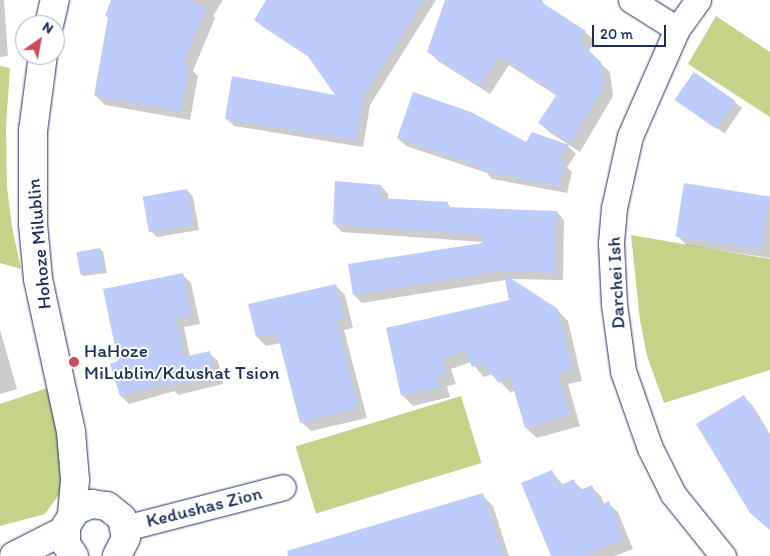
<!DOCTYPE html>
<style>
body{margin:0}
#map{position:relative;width:770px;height:556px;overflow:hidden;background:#fff;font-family:Itim,sans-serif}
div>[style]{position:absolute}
.green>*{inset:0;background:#c4d387;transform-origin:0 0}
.shadow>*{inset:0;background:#0003;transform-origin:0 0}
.building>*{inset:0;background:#bdccfd;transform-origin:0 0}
.roads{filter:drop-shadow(0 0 1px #1b2f5e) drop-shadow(0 0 1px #1b2f5e)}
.street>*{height:25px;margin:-12.5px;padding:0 12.5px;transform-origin:12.5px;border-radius:12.5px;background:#fff}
.secondary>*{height:28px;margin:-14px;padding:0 14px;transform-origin:14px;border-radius:14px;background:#fff}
.dots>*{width:14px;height:14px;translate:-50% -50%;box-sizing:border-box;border:2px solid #fff;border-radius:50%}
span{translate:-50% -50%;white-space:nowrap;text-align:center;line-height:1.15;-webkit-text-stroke:4px #fff;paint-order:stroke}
.street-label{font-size:19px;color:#1b2f5e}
.poi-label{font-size:19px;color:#1b2f5e}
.left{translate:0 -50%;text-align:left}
.north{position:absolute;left:15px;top:15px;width:50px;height:50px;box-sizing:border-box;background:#fff;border:1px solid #a4acbf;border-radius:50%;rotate:33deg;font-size:14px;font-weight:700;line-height:20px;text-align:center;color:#1b2f5e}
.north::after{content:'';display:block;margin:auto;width:18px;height:22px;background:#d1495b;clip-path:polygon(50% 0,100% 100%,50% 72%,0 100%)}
.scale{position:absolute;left:592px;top:25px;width:74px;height:22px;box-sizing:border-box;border:2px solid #1b2f5e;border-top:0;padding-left:6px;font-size:15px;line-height:18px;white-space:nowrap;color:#1b2f5e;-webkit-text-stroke:4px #fff;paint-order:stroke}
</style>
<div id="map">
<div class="green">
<div style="clip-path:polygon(716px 16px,770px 52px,770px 117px,688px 64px)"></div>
<div style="clip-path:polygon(0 66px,10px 68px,6px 127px,7px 187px,12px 227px,21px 269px,0 263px)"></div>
<div style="clip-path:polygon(631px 235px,770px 259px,770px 370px,664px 403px,647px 356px,640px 320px)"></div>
<div style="clip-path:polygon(47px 388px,69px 457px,63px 489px,45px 514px,0 526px,0 404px)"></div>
<div style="left:461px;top:396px;width:70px;height:173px;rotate:73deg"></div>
</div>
<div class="shadow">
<div style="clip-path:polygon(0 0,4px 0,8px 56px,0 57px)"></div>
<div style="clip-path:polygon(113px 0,223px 0,213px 16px,215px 18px,193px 71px,198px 76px,190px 120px,105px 105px,95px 95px,109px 18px,106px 15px)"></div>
<div style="clip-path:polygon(268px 0,436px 0,370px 105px,363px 147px,234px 126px,226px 118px,338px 96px,312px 59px,263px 27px,255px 20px)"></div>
<div style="clip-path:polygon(446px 0,542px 0,546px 7px,585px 32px,595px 41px,588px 52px,610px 72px,613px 96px,580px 152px,549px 132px,540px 123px,557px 96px,509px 65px,490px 94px,438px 61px,428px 51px)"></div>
<div style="left:694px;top:74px;width:59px;height:31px;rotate:35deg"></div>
<div style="clip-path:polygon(398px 138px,568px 146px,576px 154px,567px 167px,572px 172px,567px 193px,492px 179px,487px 173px,406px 146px)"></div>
<div style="clip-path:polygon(381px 186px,388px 194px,388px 200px,447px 203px,452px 209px,557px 212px,564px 220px,563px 280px,509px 279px,557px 310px,568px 321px,582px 381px,568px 384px,580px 426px,537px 438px,526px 428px,515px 389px,511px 393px,493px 374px,484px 377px,471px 362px,451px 369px,456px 384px,447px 386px,450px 397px,413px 406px,402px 395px,387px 328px,511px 301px,506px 280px,362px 303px,354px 295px,349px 265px,484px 244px,483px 242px,342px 232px,334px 224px)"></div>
<div style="clip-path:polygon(187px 190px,193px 197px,199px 230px,157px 237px,150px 231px,145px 197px)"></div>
<div style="clip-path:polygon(770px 198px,770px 258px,686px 245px,677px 235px)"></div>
<div style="clip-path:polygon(100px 249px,103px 252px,107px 273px,83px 276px,80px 273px)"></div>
<div style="clip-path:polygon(182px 274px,191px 283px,200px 324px,184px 327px,190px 357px,209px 353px,218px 361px,223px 384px,178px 395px,175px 391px,129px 404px,121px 396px,119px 362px)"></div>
<div style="clip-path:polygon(336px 286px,345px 295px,353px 328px,344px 330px,367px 418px,311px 431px,301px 422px,281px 343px,266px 346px,257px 337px,250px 304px)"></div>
<div style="clip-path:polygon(0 330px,17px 389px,0 394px)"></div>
<div style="clip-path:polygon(744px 397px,753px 406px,770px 434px,770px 529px)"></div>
<div style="clip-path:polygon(552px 472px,563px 485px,573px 481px,583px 490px,591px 487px,601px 496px,604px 504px,608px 503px,618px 512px,633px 549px,615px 556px,552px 556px)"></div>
<div style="clip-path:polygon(484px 497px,493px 506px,509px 556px,300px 556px)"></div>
</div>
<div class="building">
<div style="clip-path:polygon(111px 0,188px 0,206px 8px,182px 64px,189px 65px,181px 111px,94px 96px,108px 17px,105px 16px)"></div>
<div style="clip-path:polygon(266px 0,424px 0,363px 97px,356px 140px,225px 119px,232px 76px,335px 95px,307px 55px,254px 20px)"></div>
<div style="clip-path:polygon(445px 0,538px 0,586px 31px,579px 42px,601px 62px,604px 86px,570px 143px,538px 123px,557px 94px,499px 56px,480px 86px,427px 52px)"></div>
<div style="left:694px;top:72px;width:51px;height:34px;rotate:35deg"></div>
<div style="clip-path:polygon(413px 92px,471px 112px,526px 142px,532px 132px,569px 145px,559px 160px,565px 163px,559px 186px,483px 171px,484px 168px,397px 138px)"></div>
<div style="clip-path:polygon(335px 181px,381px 185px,380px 198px,448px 202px,447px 207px,557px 211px,555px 273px,500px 271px,353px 295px,348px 264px,482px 243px,482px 235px,333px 224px)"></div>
<div style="left:684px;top:183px;width:87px;height:54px;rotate:9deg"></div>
<div style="left:187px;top:189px;width:36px;height:45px;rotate:80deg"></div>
<div style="left:100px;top:248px;width:22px;height:24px;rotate:80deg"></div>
<div style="clip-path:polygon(183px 273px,192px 316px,176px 319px,184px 357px,210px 351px,215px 376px,169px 387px,168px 383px,120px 396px,110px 364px,118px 361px,103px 289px)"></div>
<div style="clip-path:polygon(504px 274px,558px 309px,572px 370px,558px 374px,570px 415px,525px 428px,509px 374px,499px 383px,482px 364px,472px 367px,465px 350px,442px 359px,446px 373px,438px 376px,440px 387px,401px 396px,386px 328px,509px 300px)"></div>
<div style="clip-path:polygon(336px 284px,344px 319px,336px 320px,358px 408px,300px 423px,277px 333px,256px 337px,248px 304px)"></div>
<div style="clip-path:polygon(744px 395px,770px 438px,770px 530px,750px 513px,696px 424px)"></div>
<div style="clip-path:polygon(552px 470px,559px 486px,574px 479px,578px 491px,592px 485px,600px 505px,609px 501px,624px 539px,584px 556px,551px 556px,521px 483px)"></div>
<div style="clip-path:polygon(483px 493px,503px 556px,288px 556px,287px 551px)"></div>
</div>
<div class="roads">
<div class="street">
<div style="left:631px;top:0;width:54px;rotate:32.2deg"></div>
<div style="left:698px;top:0;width:36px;rotate:126deg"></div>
<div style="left:677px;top:29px;width:117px;rotate:113.7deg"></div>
<div style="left:630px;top:136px;width:74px;rotate:102.5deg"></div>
<div style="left:614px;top:208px;width:35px;rotate:95deg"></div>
<div style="left:611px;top:243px;width:61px;rotate:87.2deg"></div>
<div style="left:614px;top:304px;width:68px;rotate:82.3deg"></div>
<div style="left:623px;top:371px;width:82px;rotate:70.7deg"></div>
<div style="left:650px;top:448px;width:51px;rotate:63.4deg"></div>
<div style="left:673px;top:494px;width:80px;rotate:51.1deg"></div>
<div style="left:125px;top:528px;width:163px;rotate:-14.5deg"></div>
</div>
<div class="secondary">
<div style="left:49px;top:25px;width:26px;rotate:-77deg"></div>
<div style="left:43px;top:55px;width:77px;rotate:97.5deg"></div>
<div style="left:33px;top:131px;width:93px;rotate:90deg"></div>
<div style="left:33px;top:224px;width:55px;rotate:84.8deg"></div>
<div style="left:38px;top:279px;width:157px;rotate:77.8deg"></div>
<div style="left:71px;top:432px;width:48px;rotate:85.2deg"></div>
<div style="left:75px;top:480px;width:34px;rotate:95deg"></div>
<div style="left:14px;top:556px;width:57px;rotate:-27deg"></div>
<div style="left:74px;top:556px;width:14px;rotate:-124deg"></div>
<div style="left:66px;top:544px;width:18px;rotate:-90deg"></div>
<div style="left:66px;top:526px;width:19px;rotate:-58deg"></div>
<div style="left:76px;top:510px;width:17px;rotate:-21deg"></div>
<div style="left:92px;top:504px;width:15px;rotate:8deg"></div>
<div style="left:107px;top:506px;width:19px;rotate:39deg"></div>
<div style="left:122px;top:518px;width:20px;rotate:79deg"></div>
<div style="left:126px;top:538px;width:20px;rotate:117deg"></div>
</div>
</div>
<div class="dots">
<div style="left:74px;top:362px;background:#d1495b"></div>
</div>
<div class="street-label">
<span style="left:39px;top:244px;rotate:-95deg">Hohoze Milublin</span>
<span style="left:616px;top:283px;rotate:-93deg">Darchei Ish</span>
<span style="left:204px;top:507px;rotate:-14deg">Kedushas Zion</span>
</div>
<div class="poi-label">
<span class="left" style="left:84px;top:362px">HaHoze<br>MiLublin/Kdushat Tsion</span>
</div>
<div class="north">N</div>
<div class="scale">20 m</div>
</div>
